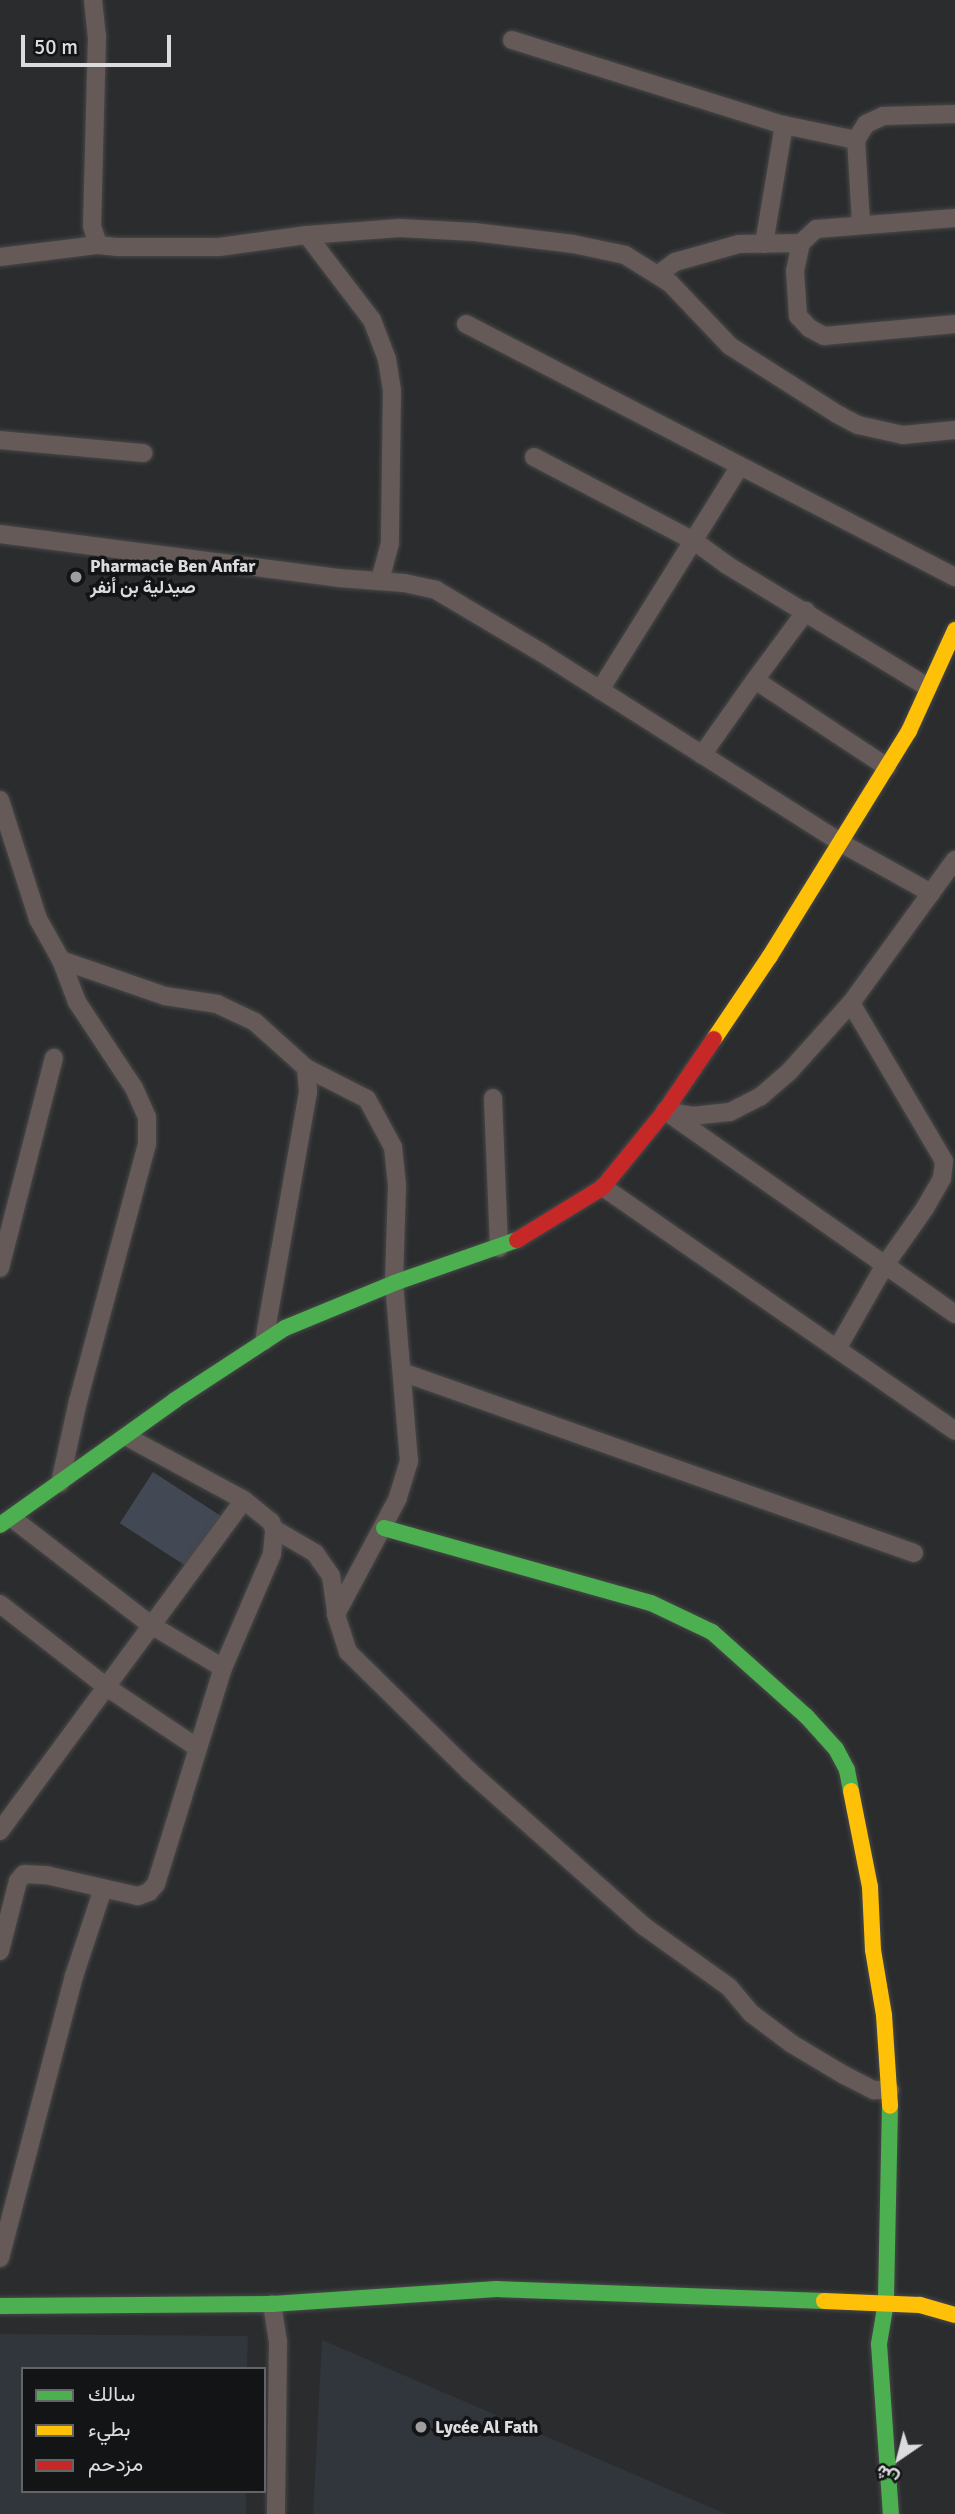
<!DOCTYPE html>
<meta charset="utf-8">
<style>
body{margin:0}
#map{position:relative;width:955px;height:2514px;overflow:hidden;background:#2b2c2d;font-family:Signika,Vazirmatn,sans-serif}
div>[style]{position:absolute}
.built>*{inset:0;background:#31363c}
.building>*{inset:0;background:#424854;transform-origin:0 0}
.roads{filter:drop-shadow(0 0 2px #474849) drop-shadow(0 0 2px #474849)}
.street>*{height:18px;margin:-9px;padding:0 9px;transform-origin:9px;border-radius:9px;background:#665a59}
.fast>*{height:16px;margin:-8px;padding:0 8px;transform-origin:8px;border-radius:8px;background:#4caf50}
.slow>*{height:16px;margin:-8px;padding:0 8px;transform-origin:8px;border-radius:8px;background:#ffc107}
.jam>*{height:16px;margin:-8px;padding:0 8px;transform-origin:8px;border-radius:8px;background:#c62828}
.dots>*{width:19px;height:19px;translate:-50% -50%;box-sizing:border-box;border:4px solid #131415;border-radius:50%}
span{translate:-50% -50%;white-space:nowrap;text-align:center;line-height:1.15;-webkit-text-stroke:7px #131415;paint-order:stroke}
.poi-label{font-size:18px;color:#dcdcde;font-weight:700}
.left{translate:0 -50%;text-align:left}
.legend{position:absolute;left:21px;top:2367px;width:245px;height:126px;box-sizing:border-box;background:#131415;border:2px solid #636465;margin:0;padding:9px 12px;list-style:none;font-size:21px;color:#dcdcde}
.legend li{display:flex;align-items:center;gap:14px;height:35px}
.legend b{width:35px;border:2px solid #636465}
.north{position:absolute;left:864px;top:2423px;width:70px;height:70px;-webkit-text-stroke:5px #131415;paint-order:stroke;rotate:215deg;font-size:19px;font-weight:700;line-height:28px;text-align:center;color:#dcdcde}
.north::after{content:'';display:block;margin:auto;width:24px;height:32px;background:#dcdcde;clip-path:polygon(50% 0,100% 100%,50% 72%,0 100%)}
.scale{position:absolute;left:21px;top:35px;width:150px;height:32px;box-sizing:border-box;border:4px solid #dcdcde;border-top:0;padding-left:9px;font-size:21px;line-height:24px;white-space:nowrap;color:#dcdcde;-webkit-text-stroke:5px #131415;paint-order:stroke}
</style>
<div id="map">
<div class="built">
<div style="clip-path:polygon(0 2334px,248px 2336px,247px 2369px,23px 2369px,23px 2491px,246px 2491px,246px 2514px,0 2514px)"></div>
<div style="clip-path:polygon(322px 2340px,726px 2514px,313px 2514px)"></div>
</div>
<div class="building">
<div style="left:153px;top:1472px;width:81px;height:61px;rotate:33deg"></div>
</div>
<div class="roads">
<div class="street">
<div style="left:93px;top:0;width:36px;rotate:84deg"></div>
<div style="left:97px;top:36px;width:190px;rotate:91.5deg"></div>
<div style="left:92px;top:226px;width:20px;rotate:72deg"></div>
<div style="left:98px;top:245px;width:18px;rotate:6deg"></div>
<div style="left:116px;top:247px;width:103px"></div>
<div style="left:219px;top:247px;width:89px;rotate:-7.8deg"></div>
<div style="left:307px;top:235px;width:107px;rotate:52.6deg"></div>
<div style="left:372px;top:320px;width:42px;rotate:69deg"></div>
<div style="left:387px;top:359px;width:32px;rotate:81deg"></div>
<div style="left:392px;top:391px;width:152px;rotate:90.8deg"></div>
<div style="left:390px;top:543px;width:39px;rotate:105deg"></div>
<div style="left:512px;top:40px;width:285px;rotate:17.4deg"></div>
<div style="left:784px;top:125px;width:74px;rotate:11.8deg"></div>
<div style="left:955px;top:218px;width:139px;rotate:175.5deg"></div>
<div style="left:816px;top:229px;width:21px;rotate:137deg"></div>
<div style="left:801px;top:243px;width:29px;rotate:102deg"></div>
<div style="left:795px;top:271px;width:45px;rotate:86.2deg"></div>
<div style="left:798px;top:316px;width:16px;rotate:47deg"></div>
<div style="left:809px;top:328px;width:17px;rotate:28deg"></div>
<div style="left:824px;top:336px;width:132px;rotate:-5.2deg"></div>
<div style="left:861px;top:223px;width:83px;rotate:-93.4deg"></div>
<div style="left:856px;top:140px;width:19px;rotate:-58deg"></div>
<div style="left:866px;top:124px;width:19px;rotate:-25deg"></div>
<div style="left:883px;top:116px;width:72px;rotate:-1.6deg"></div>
<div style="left:307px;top:235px;width:93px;rotate:-4.3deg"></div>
<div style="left:400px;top:228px;width:74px;rotate:3.1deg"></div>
<div style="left:474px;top:232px;width:100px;rotate:6.9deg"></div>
<div style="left:573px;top:244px;width:53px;rotate:11.9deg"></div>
<div style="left:625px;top:255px;width:53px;rotate:31.9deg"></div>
<div style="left:670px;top:283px;width:87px;rotate:46.4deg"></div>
<div style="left:730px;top:346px;width:127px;rotate:32.4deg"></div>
<div style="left:837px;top:414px;width:24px;rotate:28deg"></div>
<div style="left:858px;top:425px;width:46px;rotate:12.5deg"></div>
<div style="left:903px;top:435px;width:52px;rotate:-5.5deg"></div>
<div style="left:764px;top:244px;width:121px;rotate:-80.5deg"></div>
<div style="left:0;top:257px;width:99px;rotate:-7deg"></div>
<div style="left:659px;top:274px;width:20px;rotate:-37deg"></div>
<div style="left:675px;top:262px;width:66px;rotate:-15.7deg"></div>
<div style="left:739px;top:244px;width:62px;rotate:-0.9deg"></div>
<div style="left:466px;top:324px;width:551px;rotate:27.36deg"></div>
<div style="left:0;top:440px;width:144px;rotate:5.2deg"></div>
<div style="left:534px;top:457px;width:181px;rotate:27.7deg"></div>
<div style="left:694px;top:541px;width:41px;rotate:36deg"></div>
<div style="left:727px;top:565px;width:235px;rotate:31.3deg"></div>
<div style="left:0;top:534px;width:341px;rotate:7.4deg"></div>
<div style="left:338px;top:578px;width:66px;rotate:4.3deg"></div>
<div style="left:404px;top:583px;width:33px;rotate:12deg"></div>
<div style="left:436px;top:590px;width:123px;rotate:30.7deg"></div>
<div style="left:542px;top:653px;width:354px;rotate:32.4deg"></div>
<div style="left:841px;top:843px;width:103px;rotate:29.1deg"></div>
<div style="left:755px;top:680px;width:86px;rotate:-53.5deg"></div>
<div style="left:600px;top:690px;width:264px;rotate:-58deg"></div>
<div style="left:702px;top:755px;width:92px;rotate:-54.8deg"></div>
<div style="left:755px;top:680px;width:158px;rotate:33.4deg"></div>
<div style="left:0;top:800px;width:125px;rotate:72.3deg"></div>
<div style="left:38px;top:919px;width:47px;rotate:60.7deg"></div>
<div style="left:61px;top:960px;width:45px;rotate:69.1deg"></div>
<div style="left:77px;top:1002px;width:103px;rotate:56.5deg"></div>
<div style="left:134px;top:1088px;width:32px;rotate:66deg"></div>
<div style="left:147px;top:1117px;width:27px;rotate:90deg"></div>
<div style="left:147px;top:1144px;width:266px;rotate:105deg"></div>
<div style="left:78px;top:1401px;width:84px;rotate:102.4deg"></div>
<div style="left:61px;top:960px;width:110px;rotate:19.1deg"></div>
<div style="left:165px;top:996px;width:53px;rotate:8.7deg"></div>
<div style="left:217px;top:1004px;width:42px;rotate:25.3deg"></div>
<div style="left:255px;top:1022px;width:69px;rotate:42deg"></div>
<div style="left:306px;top:1068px;width:24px;rotate:85deg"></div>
<div style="left:308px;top:1092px;width:253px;rotate:100deg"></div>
<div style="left:306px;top:1068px;width:68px;rotate:26.9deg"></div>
<div style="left:367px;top:1099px;width:55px;rotate:61.6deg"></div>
<div style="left:393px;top:1147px;width:39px;rotate:84deg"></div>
<div style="left:397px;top:1186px;width:97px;rotate:91.8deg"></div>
<div style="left:394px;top:1283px;width:179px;rotate:85.2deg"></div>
<div style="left:409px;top:1461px;width:39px;rotate:107deg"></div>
<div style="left:398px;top:1498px;width:132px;rotate:118.1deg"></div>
<div style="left:493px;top:1098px;width:150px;rotate:87.7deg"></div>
<div style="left:665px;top:1111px;width:27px;rotate:10deg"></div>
<div style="left:692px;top:1116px;width:38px;rotate:-6deg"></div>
<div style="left:730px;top:1112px;width:34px;rotate:-27deg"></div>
<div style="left:760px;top:1097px;width:37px;rotate:-41deg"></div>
<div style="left:788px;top:1073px;width:94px;rotate:-48deg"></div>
<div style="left:851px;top:1003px;width:177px;rotate:-54deg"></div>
<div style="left:671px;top:1115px;width:347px;rotate:35deg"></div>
<div style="left:603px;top:1187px;width:428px;rotate:34.7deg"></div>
<div style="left:0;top:1268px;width:217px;rotate:-75.6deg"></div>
<div style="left:837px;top:1349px;width:97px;rotate:-60.3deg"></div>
<div style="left:885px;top:1265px;width:70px;rotate:-54.9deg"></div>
<div style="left:925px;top:1208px;width:34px;rotate:-60deg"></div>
<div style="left:942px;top:1178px;width:17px;rotate:-83deg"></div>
<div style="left:944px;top:1161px;width:183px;rotate:-120.5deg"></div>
<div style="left:402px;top:1372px;width:543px;rotate:19.47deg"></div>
<div style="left:12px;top:1518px;width:175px;rotate:37.6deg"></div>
<div style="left:151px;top:1625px;width:84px;rotate:30.8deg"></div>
<div style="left:274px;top:1529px;width:48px;rotate:30.3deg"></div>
<div style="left:315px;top:1553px;width:28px;rotate:55deg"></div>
<div style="left:331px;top:1576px;width:42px;rotate:81.9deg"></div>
<div style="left:337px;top:1618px;width:36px;rotate:72deg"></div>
<div style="left:348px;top:1652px;width:170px;rotate:44.5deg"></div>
<div style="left:469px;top:1771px;width:235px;rotate:41.6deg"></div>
<div style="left:645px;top:1927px;width:103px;rotate:35.5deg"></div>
<div style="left:729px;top:1987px;width:35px;rotate:50deg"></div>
<div style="left:752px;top:2014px;width:50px;rotate:36.9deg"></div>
<div style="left:792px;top:2044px;width:61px;rotate:30.8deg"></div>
<div style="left:844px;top:2075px;width:34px;rotate:27deg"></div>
<div style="left:874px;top:2090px;width:16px"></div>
<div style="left:0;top:1604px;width:137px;rotate:37.9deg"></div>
<div style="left:108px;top:1688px;width:108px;rotate:33.7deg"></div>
<div style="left:0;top:1831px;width:411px;rotate:-53.6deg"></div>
<div style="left:244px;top:1500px;width:133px;rotate:-151.7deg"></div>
<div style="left:0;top:1951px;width:72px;rotate:-75.6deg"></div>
<div style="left:18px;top:1881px;width:9px;rotate:-49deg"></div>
<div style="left:24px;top:1874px;width:22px;rotate:3deg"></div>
<div style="left:46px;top:1875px;width:94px;rotate:12.9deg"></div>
<div style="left:138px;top:1896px;width:12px;rotate:-20deg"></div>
<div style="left:149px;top:1892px;width:11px;rotate:-49deg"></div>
<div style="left:156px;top:1884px;width:226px;rotate:-72.8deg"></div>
<div style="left:223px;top:1668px;width:124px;rotate:-66.7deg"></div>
<div style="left:272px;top:1554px;width:25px;rotate:-85deg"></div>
<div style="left:274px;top:1529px;width:8px;rotate:-113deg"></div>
<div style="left:271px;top:1522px;width:35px;rotate:-141deg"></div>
<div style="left:0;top:2258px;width:292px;rotate:-75.3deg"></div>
<div style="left:74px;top:1976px;width:92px;rotate:-71.6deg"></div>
<div style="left:272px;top:2304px;width:39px;rotate:81deg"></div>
<div style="left:278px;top:2343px;width:171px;rotate:90.7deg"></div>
</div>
<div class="fast">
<div style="left:0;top:1525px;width:215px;rotate:-35.5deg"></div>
<div style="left:175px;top:1400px;width:131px;rotate:-33.2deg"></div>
<div style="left:285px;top:1328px;width:118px;rotate:-22.4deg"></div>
<div style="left:394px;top:1283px;width:130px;rotate:-19.3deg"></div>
<div style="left:384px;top:1528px;width:277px;rotate:15.7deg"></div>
<div style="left:651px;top:1603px;width:68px;rotate:25.4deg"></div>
<div style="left:712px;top:1632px;width:127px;rotate:41.8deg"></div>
<div style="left:807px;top:1717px;width:43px;rotate:47.8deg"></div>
<div style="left:836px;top:1749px;width:24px;rotate:62deg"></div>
<div style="left:847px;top:1770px;width:21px;rotate:79deg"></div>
<div style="left:890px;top:2106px;width:196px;rotate:91.2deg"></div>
<div style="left:886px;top:2302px;width:43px;rotate:99.5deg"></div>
<div style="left:879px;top:2344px;width:170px;rotate:86deg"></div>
<div style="left:0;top:2306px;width:272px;rotate:-0.4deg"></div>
<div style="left:272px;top:2304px;width:225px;rotate:-3.8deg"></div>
<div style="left:497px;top:2289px;width:327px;rotate:2.1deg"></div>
</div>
<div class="slow">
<div style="left:714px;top:1039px;width:100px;rotate:-56deg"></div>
<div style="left:770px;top:956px;width:264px;rotate:-58.3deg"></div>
<div style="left:909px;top:731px;width:111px;rotate:-65.5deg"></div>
<div style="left:851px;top:1791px;width:98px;rotate:78.8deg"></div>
<div style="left:870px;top:1887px;width:63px;rotate:87.3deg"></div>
<div style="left:873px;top:1950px;width:66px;rotate:80.4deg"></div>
<div style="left:884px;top:2015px;width:91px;rotate:86.2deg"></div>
<div style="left:824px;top:2301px;width:96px;rotate:2.4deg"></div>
<div style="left:920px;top:2305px;width:36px;rotate:16deg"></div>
</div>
<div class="jam">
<div style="left:517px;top:1240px;width:101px;rotate:-31.6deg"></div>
<div style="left:603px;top:1187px;width:98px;rotate:-50.8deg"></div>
<div style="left:665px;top:1111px;width:87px;rotate:-55.8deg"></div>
</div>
</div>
<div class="dots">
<div style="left:76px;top:577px;background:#9e9ea0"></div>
<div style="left:421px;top:2427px;background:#9e9ea0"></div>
</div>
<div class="poi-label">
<span class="left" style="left:90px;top:577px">Pharmacie Ben Anfar<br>صيدلية بن أنفر</span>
<span class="left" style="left:435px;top:2427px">Lycée Al Fath</span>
</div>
<ul class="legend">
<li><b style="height:9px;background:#4caf50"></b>سالك</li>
<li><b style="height:9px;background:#ffc107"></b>بطيء</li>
<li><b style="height:9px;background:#c62828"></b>مزدحم</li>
</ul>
<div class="north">ش</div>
<div class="scale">50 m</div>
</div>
